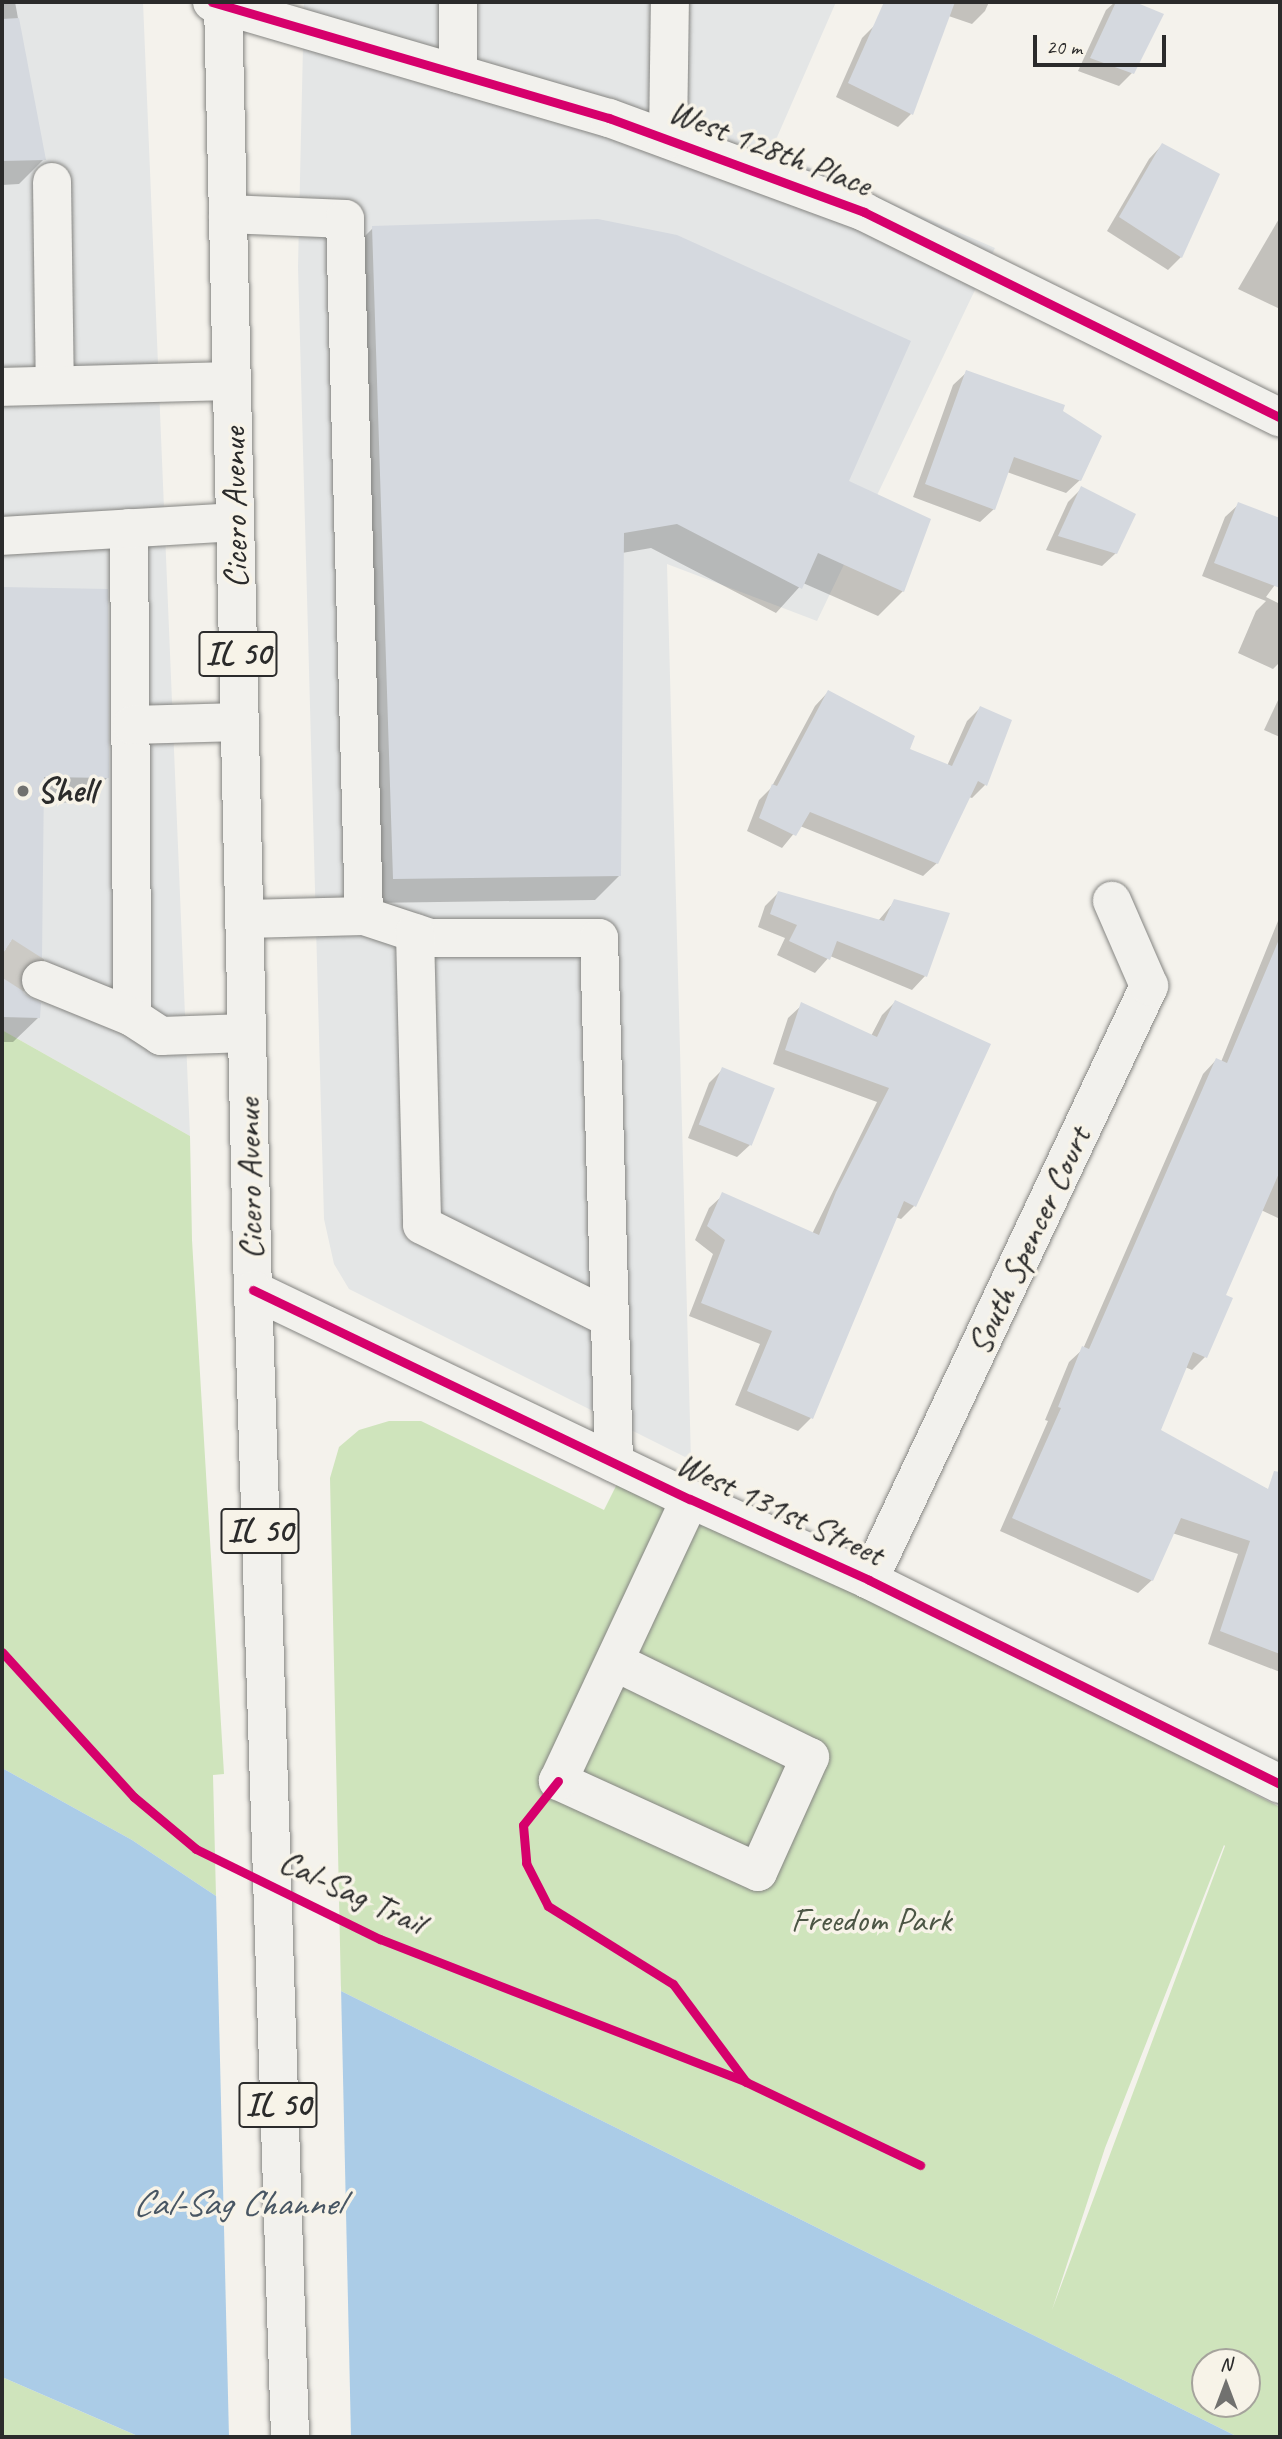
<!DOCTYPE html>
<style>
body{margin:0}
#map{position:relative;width:1282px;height:2439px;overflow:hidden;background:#f4f2ec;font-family:Caveat,sans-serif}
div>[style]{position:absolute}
.built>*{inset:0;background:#e4e6e6}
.green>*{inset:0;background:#cfe4bc}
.water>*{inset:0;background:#abcce7}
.pier>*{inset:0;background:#f4f2ec}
.shadow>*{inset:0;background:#0003}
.building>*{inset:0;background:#d5d9df;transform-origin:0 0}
.minor-tunnel>*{height:38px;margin-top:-19px;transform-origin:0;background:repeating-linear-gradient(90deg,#cccac5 0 38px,transparent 0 57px)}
.roads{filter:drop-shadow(0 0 2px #858582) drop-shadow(0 0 2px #858582)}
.minor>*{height:38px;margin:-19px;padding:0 19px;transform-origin:19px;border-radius:19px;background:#f2f1ed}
.major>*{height:38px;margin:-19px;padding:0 19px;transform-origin:19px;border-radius:19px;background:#f2f1ed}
.cycleway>*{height:9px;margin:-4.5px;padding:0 4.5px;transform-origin:4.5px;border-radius:4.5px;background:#d6006c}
.dots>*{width:19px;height:19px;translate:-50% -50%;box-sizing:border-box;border:4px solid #f7f3e8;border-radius:50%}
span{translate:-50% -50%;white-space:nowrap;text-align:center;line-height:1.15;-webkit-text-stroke:7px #f7f3e8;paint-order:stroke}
.shield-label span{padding:2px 5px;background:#f7f3e8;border:2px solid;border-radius:5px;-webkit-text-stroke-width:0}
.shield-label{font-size:33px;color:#2b2b2b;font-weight:700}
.street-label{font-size:35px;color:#2b2b2b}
.poi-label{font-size:35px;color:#2b2b2b;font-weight:700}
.left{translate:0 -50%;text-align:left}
.park-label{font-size:35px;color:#4c5645}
.water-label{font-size:37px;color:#485663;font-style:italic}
.frame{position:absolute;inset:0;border:4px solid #2b2b2b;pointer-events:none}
.north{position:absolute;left:1191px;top:2348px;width:70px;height:70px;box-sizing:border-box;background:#f7f3e8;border:2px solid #a5a39c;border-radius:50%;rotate:0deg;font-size:19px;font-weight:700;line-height:28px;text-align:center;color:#2b2b2b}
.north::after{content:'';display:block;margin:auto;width:24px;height:32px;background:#71716f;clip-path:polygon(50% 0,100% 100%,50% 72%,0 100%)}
.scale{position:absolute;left:1033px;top:35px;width:133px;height:32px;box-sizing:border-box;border:4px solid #2b2b2b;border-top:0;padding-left:9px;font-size:21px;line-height:24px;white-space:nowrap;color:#2b2b2b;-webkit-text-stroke:5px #f7f3e8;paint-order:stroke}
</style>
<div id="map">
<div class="built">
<div style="clip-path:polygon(2px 2px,143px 2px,190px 1136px,2px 1030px)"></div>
<div style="clip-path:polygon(304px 2px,836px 2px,771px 151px,995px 248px,817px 621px,667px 564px,691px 1460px,349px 1289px,334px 1264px,324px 1219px,298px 267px)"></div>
</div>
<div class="green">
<div style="clip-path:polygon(2px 1030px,190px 1136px,192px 1240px,224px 1774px,213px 1775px,216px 1896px,132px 1840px,2px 1768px)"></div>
<div style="clip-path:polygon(evenodd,389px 1421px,421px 1421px,604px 1510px,625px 1468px,1253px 1771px,1246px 1790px,1280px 1807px,1280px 2437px,1238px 2437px,341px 1991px,330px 1478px,339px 1447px,359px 1430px,389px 1421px,1224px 1845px,1225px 1846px,1052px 2310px,1105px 2148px,1224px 1845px,389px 1421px,1205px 2362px,1247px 2362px,1247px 2404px,1205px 2404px,1205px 2362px)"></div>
<div style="clip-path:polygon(2px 2377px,103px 2421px,140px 2437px,2px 2437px)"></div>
</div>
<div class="water">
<div style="clip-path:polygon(2px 1768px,132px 1840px,216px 1896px,341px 1991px,1238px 2437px,140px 2437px,2px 2377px)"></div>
</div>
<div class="pier">
<div style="clip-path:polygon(216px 1892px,341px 1987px,351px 2437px,229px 2437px)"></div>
</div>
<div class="shadow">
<div style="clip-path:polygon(2px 2px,15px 2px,44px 159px,19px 184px,2px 185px)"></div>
<div style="clip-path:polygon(936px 2px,989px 2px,985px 11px,972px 24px,931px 10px)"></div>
<div style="clip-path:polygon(1115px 2px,1131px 2px,1162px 15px,1132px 73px,1119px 86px,1078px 71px,1106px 10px)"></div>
<div style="clip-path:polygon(875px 25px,911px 114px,898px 127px,836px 97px,862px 38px)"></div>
<div style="clip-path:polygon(1162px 145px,1181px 257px,1168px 270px,1107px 231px,1149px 159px)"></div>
<div style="clip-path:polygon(1280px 217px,1280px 309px,1238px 289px)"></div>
<div style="clip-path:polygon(373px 228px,847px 482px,903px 591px,878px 616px,803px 583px,776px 613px,651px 548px,622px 553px,620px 875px,595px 900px,368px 903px,348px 253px)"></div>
<div style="clip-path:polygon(967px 372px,1061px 412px,1080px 480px,1066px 493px,1007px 472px,994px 509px,980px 522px,913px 497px,953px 385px)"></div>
<div style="clip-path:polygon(1081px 489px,1116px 553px,1102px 566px,1046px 550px,1068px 502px)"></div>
<div style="clip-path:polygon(1239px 504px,1280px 520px,1280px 578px,1266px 597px,1280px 604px,1280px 662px,1273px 669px,1238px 653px,1256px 611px,1266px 601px,1202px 576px,1225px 517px)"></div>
<div style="clip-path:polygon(2px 589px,106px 591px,107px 778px,82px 803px,42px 802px,40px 958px,18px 980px,23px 995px,39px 1017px,13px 1042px,2px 1042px)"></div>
<div style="clip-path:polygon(828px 692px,908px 750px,947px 766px,967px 721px,980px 708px,985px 785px,972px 798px,969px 797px,937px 863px,923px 876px,800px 826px,782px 848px,747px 831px,759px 800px,771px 788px,815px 706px)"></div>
<div style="clip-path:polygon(1280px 696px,1280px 737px,1264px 730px)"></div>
<div style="clip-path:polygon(778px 893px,878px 921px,895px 901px,948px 914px,925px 976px,912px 990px,830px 956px,815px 973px,777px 955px,785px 938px,758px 927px,765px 906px)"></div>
<div style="clip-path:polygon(1280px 916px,1280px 1219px,1261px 1210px,1224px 1296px,1205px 1357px,1192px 1370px,1185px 1367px,1159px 1431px,1280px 1496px,1280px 1672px,1208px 1644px,1238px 1554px,1172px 1533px,1152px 1580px,1138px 1593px,1000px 1531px,1048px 1421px,1045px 1420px,1069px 1362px,1083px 1349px,1203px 1074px,1216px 1060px,1221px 1062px)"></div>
<div style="clip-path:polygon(895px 1002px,988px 1045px,914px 1206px,901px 1219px,895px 1217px,811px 1418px,798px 1431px,735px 1405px,760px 1344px,689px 1316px,713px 1254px,695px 1240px,709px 1208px,723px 1195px,812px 1234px,877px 1102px,773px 1064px,788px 1018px,802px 1005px,871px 1036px,882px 1015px)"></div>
<div style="clip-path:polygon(723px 1069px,751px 1144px,737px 1157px,688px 1138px,709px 1083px)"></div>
</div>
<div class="building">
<div style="clip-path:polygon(884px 2px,955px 2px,913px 115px,848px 83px)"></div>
<div style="clip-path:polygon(1116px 2px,1135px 2px,1164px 14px,1134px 74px,1090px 58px)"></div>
<div style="clip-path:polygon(19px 18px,46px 160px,2px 161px,2px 19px)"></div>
<div style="clip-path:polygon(1162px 143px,1220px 174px,1182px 258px,1119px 217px)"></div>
<div style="clip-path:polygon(598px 219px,677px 235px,911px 341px,849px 481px,931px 519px,904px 592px,818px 553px,802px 589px,677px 524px,624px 533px,621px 876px,393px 879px,372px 226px)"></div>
<div style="clip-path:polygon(966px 370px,1065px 405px,1063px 411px,1102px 436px,1081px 481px,1014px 457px,995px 510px,925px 484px)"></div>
<div style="clip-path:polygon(1081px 486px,1136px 514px,1117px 554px,1058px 536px)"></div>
<div style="clip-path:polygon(1238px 502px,1280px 518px,1280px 588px,1214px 563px)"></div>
<div style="clip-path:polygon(2px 587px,108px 589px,109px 778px,44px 777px,42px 959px,27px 963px,21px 971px,19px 982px,24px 994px,41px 1003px,40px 1018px,2px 1017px)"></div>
<div style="clip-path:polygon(828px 690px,915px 736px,910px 749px,952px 766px,980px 706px,1012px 720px,987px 786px,978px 781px,938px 864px,810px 812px,796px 836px,759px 818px,772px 784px,777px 786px)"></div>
<div style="clip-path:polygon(778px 891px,884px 921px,894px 899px,950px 913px,927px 977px,837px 941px,830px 960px,789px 941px,797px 925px,770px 914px)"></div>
<div style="clip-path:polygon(1280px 937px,1280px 1171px,1226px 1295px,1233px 1298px,1207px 1358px,1193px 1352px,1161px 1430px,1268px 1489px,1274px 1471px,1280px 1472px,1280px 1654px,1220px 1631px,1250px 1541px,1181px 1518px,1153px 1581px,1012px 1518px,1061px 1408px,1058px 1407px,1082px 1346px,1089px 1349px,1216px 1058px,1227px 1063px)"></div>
<div style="clip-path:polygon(895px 1000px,991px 1044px,916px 1207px,904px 1201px,813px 1419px,747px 1391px,772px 1331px,701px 1303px,725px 1240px,707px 1226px,722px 1192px,819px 1235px,836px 1192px,889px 1088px,785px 1050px,801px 1002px,877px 1037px)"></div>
<div style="left:722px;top:1067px;width:57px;height:62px;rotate:22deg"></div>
</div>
<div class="minor-tunnel">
<div style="left:2px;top:955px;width:46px;rotate:32.7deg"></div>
</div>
<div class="roads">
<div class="minor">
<div style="left:212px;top:2px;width:414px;rotate:16.3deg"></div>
<div style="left:609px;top:118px;width:272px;rotate:20.2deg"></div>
<div style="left:864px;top:212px;width:464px;rotate:26.3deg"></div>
<div style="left:458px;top:2px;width:72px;rotate:90deg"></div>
<div style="left:668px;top:139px;width:137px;rotate:-89.2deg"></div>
<div style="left:52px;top:182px;width:203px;rotate:89.2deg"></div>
<div style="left:228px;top:214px;width:117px;rotate:2.4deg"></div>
<div style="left:345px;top:219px;width:697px;rotate:88.44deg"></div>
<div style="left:364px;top:916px;width:119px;rotate:178.6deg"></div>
<div style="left:2px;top:387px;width:230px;rotate:-1.5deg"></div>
<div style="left:129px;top:528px;width:489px;rotate:89.6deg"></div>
<div style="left:2px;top:536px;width:233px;rotate:-3.4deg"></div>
<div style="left:132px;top:725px;width:108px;rotate:-1.6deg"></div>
<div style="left:364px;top:916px;width:70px;rotate:18.4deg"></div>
<div style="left:430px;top:938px;width:169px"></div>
<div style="left:599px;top:938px;width:525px;rotate:88.36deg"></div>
<div style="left:415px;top:933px;width:292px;rotate:88.6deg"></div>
<div style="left:422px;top:1225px;width:209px;rotate:26.4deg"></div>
<div style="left:41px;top:980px;width:98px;rotate:22.1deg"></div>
<div style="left:132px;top:1017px;width:35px;rotate:33deg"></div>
<div style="left:161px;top:1036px;width:86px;rotate:-2deg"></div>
<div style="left:253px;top:1290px;width:484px;rotate:25.6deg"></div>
<div style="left:690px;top:1499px;width:196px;rotate:24.3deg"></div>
<div style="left:869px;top:1580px;width:459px;rotate:26.4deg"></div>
<div style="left:869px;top:1580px;width:657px;rotate:-64.76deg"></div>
<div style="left:1149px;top:986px;width:93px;rotate:-113.5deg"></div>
<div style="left:615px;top:1662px;width:217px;rotate:26deg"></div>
<div style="left:810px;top:1757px;width:126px;rotate:114.3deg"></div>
<div style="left:758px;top:1872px;width:220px;rotate:-155.5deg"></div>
<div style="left:558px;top:1781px;width:311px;rotate:-64.9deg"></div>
</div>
<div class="major">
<div style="left:223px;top:2px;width:1288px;rotate:88.67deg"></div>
<div style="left:253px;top:1290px;width:1148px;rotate:88.15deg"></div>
</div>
</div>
<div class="cycleway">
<div style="left:212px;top:2px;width:414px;rotate:16.3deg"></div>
<div style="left:609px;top:118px;width:272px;rotate:20.2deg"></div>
<div style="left:864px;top:212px;width:464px;rotate:26.3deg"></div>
<div style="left:253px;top:1290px;width:484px;rotate:25.6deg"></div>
<div style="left:690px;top:1499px;width:196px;rotate:24.3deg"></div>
<div style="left:869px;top:1580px;width:459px;rotate:26.4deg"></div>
<div style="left:2px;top:1652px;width:196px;rotate:47.7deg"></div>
<div style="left:134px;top:1797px;width:81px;rotate:40deg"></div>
<div style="left:196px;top:1849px;width:205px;rotate:26.1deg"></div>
<div style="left:380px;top:1939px;width:393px;rotate:21.3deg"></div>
<div style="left:746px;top:2082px;width:193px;rotate:25.5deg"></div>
<div style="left:558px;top:1781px;width:56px;rotate:128.5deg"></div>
<div style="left:523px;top:1825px;width:38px;rotate:85deg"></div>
<div style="left:526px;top:1863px;width:48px;rotate:62.9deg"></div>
<div style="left:548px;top:1906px;width:147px;rotate:32deg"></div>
<div style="left:673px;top:1984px;width:122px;rotate:53.3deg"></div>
</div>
<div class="dots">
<div style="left:23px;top:791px;background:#71716f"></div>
</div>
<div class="shield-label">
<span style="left:238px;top:654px">IL 50</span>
<span style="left:260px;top:1531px">IL 50</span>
<span style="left:278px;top:2105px">IL 50</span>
</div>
<div class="street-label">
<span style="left:770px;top:148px;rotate:21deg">West 128th Place</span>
<span style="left:235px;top:508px;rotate:-91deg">Cicero Avenue</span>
<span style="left:250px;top:1179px;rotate:-91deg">Cicero Avenue</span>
<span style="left:1029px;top:1241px;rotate:-65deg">South Spencer Court</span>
<span style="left:780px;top:1509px;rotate:25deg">West 131st Street</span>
<span style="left:352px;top:1892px;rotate:25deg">Cal-Sag Trail</span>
</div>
<div class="poi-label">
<span class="left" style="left:37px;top:791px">Shell</span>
</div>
<div class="park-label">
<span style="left:871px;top:1920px">Freedom Park</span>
</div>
<div class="water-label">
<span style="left:237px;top:2203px">Cal-Sag Channel</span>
</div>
<div class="frame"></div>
<div class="north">N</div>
<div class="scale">20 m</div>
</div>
